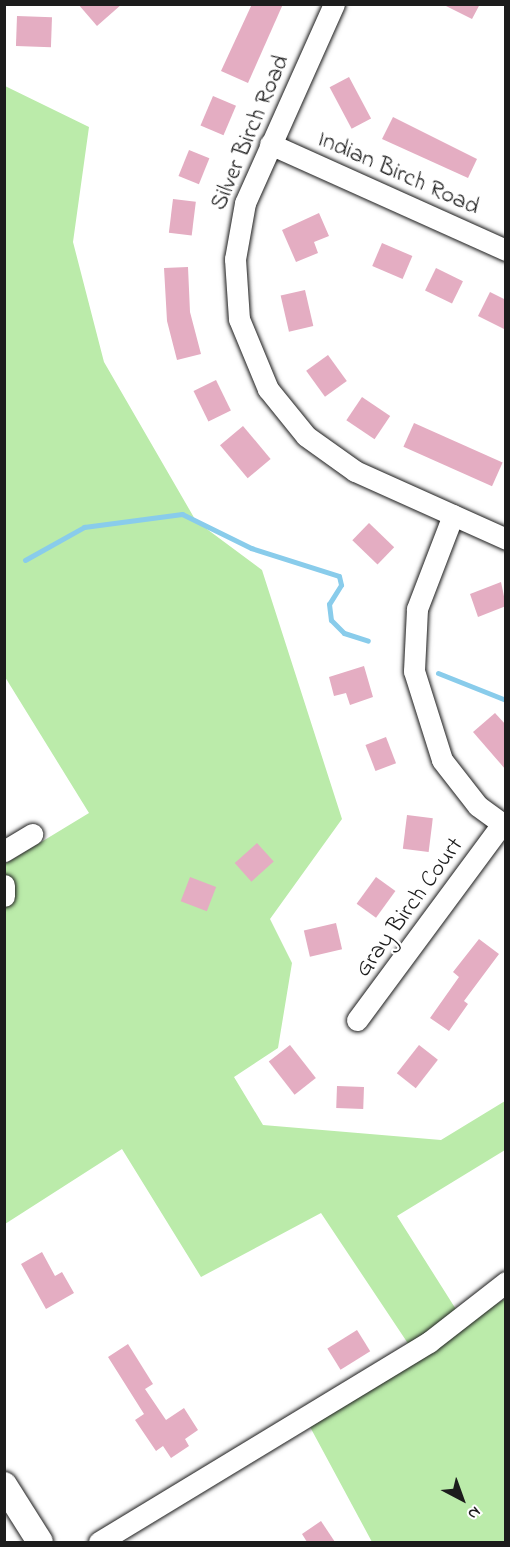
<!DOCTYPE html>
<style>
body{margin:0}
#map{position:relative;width:510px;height:1547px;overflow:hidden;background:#fff;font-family:"Indie Flower",sans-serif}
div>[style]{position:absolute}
.green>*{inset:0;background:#bbebaa}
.stream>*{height:5px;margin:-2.5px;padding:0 2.5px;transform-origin:2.5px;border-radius:2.5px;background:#89cceb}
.building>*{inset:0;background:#e4adc2;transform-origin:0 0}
.roads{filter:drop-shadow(0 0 2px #1c1c1c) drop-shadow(0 0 2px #1c1c1c)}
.minor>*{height:21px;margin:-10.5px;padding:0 10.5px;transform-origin:10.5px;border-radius:10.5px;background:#fff}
.major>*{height:26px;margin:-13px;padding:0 13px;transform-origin:13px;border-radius:13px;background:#fff}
span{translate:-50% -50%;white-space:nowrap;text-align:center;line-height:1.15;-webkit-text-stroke:4.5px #fff;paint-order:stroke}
.street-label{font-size:24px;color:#1c1c1c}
.frame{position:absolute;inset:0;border:6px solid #1c1c1c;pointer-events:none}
.north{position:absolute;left:432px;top:1469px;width:60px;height:60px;-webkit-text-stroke:4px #fff;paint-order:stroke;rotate:139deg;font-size:16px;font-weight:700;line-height:24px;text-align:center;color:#1c1c1c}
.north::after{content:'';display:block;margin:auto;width:21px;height:27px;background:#1c1c1c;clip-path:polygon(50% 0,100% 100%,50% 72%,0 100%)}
</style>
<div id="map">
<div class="green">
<div style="clip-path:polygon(5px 86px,89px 127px,73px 242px,104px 362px,196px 521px,262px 570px,342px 819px,270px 919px,292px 963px,278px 1048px,234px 1077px,263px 1125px,441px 1140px,505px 1101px,505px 1150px,397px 1216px,464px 1322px,505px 1299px,505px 1542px,372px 1542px,302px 1412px,411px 1348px,321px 1213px,201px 1277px,122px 1149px,5px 1224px,5px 864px,89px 813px,5px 677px)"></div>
</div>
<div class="stream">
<div style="left:25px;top:560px;width:68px;rotate:-29.2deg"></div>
<div style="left:84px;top:527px;width:99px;rotate:-7.6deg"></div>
<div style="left:182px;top:514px;width:77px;rotate:26.2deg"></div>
<div style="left:251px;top:548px;width:92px;rotate:17.7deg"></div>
<div style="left:339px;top:576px;width:9px;rotate:77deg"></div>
<div style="left:341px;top:585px;width:22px;rotate:122deg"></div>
<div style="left:329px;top:604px;width:16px;rotate:83deg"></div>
<div style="left:331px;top:620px;width:18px;rotate:45deg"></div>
<div style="left:344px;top:633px;width:25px;rotate:18deg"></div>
<div style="left:438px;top:673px;width:73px;rotate:21.7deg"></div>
</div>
<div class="building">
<div style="clip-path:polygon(78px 4px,122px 4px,97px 26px)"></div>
<div style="clip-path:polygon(252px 4px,283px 4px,248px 83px,221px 71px)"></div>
<div style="clip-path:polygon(442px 4px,480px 4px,472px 19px)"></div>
<div style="left:17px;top:16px;width:35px;height:30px;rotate:2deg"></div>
<div style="left:349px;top:77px;width:47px;height:22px;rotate:62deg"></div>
<div style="left:213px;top:96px;width:25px;height:32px;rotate:23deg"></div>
<div style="clip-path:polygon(393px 117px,477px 159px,468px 178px,382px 139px)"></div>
<div style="left:189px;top:150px;width:22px;height:28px;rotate:22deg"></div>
<div style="left:173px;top:199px;width:23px;height:34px;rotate:7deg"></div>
<div style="clip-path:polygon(319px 213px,329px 236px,314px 242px,318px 253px,296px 262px,282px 230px)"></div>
<div style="left:382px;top:243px;width:33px;height:25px;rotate:23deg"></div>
<div style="clip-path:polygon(188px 267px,190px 312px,201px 354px,177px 360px,167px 321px,164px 268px)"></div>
<div style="left:436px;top:268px;width:30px;height:25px;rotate:26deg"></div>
<div style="left:305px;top:290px;width:37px;height:25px;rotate:77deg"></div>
<div style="clip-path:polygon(490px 292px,506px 300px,506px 330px,478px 316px)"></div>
<div style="left:328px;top:355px;width:32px;height:27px;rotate:54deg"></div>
<div style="left:216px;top:380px;width:34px;height:25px;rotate:64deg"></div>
<div style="left:362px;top:397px;width:34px;height:28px;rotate:34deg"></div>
<div style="left:414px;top:423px;width:97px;height:26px;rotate:24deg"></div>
<div style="left:243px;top:426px;width:43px;height:30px;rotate:50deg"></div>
<div style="left:369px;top:523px;width:35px;height:24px;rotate:44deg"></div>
<div style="clip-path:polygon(501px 582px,506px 606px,478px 617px,470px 594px)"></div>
<div style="clip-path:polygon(364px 666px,373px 697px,350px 705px,346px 693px,334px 696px,329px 677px)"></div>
<div style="clip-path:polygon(495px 713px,506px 725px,506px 770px,473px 732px)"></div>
<div style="left:386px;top:737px;width:28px;height:22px;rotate:69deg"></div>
<div style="left:407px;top:815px;width:26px;height:34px;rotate:7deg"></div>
<div style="left:257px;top:843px;width:25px;height:30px;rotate:48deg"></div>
<div style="left:190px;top:877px;width:28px;height:26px;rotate:21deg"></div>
<div style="left:376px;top:877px;width:24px;height:33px;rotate:36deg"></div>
<div style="left:336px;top:923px;width:27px;height:33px;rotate:77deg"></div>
<div style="clip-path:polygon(479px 939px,499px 954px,464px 1001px,468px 1004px,449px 1031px,430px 1018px,459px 977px,453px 972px)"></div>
<div style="left:290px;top:1045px;width:42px;height:27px;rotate:52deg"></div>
<div style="left:419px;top:1045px;width:24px;height:36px;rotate:38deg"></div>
<div style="left:337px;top:1086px;width:27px;height:22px;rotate:2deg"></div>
<div style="clip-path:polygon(42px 1252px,55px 1276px,62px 1272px,74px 1293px,46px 1309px,21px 1264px)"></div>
<div style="left:357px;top:1330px;width:25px;height:35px;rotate:58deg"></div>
<div style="clip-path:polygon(128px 1344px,153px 1384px,145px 1389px,166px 1420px,184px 1408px,198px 1430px,185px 1439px,189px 1446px,171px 1458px,163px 1446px,156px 1451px,135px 1420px,144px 1414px,108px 1357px)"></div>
<div style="clip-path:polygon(321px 1521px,335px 1542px,307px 1542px,302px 1534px)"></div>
</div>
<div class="roads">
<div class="minor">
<div style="left:334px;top:4px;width:218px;rotate:114.1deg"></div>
<div style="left:245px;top:203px;width:57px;rotate:100.1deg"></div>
<div style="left:235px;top:259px;width:60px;rotate:86.2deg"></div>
<div style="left:239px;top:319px;width:76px;rotate:67.5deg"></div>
<div style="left:268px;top:389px;width:60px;rotate:51deg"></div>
<div style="left:306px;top:436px;width:60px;rotate:35.5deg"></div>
<div style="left:355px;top:471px;width:166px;rotate:24.2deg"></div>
<div style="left:270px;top:144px;width:259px;rotate:24.2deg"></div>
<div style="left:453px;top:515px;width:101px;rotate:111deg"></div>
<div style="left:417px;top:609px;width:62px;rotate:92.8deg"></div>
<div style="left:414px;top:671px;width:93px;rotate:72.5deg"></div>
<div style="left:442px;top:760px;width:58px;rotate:52deg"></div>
<div style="left:478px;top:806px;width:34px;rotate:36deg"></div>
<div style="left:4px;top:851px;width:33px;rotate:-31deg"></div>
<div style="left:4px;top:885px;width:11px;rotate:90deg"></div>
<div style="left:357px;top:1020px;width:244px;rotate:-53.5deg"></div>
<div style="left:99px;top:1542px;width:386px;rotate:-31.2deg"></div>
<div style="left:429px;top:1342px;width:98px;rotate:-37.9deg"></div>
</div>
<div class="major">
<div style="left:4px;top:1485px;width:67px;rotate:57.7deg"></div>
</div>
</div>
<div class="street-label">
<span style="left:251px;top:133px;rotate:-67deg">Silver Birch Road</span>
<span style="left:398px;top:174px;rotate:24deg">Indian Birch Road</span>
<span style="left:410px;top:908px;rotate:-54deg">Gray Birch Court</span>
</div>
<div class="frame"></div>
<div class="north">N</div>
</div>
